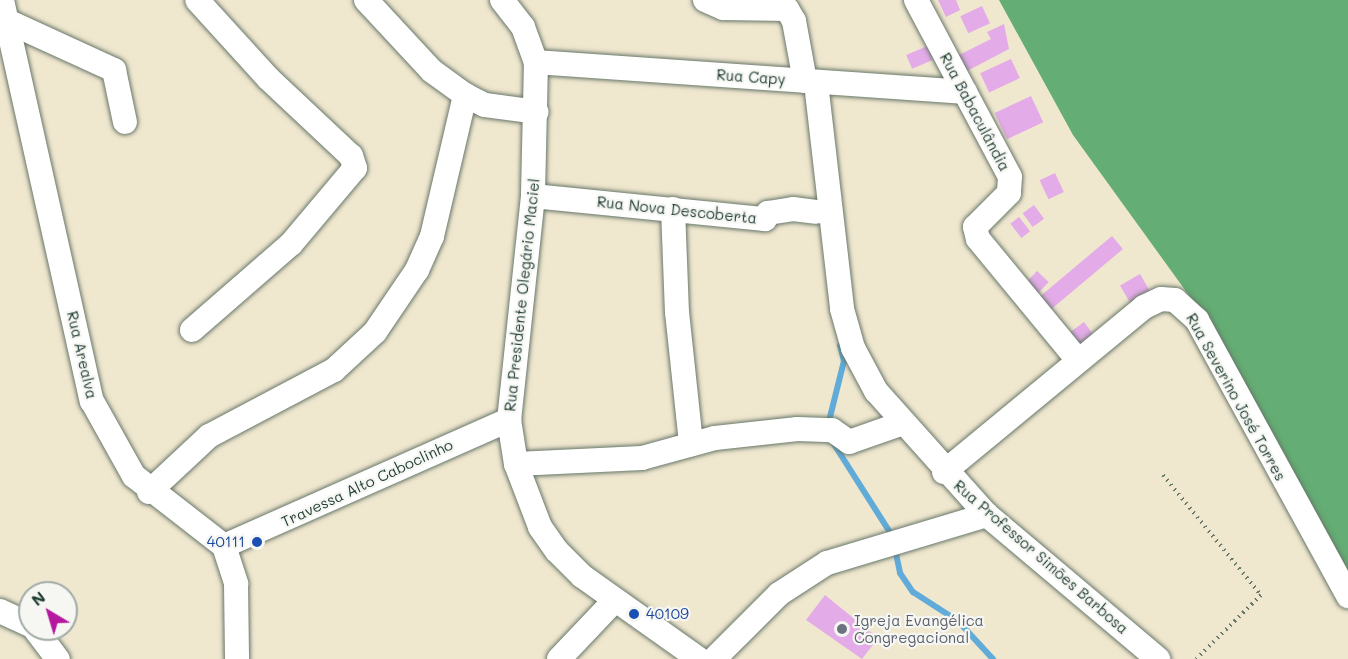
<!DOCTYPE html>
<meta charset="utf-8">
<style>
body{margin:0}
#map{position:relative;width:1348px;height:659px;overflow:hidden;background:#f0e7cf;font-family:Mali,sans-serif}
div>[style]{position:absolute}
.forest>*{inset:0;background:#64ad74}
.stream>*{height:6px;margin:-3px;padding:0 3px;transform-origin:3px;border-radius:3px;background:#61abd9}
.building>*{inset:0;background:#e3abe7;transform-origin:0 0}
.path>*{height:4px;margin-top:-2px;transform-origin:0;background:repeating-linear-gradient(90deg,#68786a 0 1.5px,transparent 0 6px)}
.roads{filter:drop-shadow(0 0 2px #68786a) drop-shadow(0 0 2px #68786a)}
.minor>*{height:24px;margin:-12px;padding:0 12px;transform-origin:12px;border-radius:12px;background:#fff}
.dots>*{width:16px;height:16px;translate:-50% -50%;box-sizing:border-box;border:3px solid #f6f6f2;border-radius:50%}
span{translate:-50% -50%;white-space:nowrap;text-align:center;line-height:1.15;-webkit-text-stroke:4.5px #f6f6f2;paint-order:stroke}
.street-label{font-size:15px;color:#1f3d34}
.transit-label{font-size:15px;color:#164399}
.right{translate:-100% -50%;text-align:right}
.left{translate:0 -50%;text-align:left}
.worship-label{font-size:15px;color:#5b616d}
.north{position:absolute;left:18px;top:581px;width:60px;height:60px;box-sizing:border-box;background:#f6f6f2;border:2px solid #a0aca6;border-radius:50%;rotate:322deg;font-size:16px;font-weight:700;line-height:24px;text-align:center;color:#1f3d34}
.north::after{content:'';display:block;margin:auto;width:21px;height:27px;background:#b5179e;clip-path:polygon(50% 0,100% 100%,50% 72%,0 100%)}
</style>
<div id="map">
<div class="forest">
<div style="clip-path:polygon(999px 0,1348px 0,1348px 595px,1193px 301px,1073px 135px)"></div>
</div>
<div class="stream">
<div style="left:828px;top:425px;width:66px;rotate:-76deg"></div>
<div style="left:844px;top:361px;width:16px;rotate:-104deg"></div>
<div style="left:832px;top:441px;width:110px;rotate:57.6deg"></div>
<div style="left:895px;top:549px;width:25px;rotate:78deg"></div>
<div style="left:900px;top:573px;width:23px;rotate:56deg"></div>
<div style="left:913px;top:592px;width:54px;rotate:32.8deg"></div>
<div style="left:958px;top:621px;width:52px;rotate:47.4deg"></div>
</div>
<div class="building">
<div style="clip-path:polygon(938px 0,956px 0,960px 10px,946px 17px)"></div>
<div style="left:982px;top:6px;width:19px;height:24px;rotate:65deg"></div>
<div style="clip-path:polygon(1004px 24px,1009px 49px,967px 71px,959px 55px,991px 39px,987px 32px)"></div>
<div style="left:932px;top:44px;width:15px;height:28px;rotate:67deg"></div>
<div style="left:1011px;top:59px;width:21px;height:34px;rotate:65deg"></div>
<div style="left:1031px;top:96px;width:29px;height:40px;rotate:65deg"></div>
<div style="left:1055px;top:173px;width:21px;height:17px;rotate:65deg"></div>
<div style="left:1034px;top:205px;width:17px;height:14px;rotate:54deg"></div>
<div style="left:1019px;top:217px;width:18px;height:11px;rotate:52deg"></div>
<div style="left:1112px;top:236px;width:17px;height:94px;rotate:50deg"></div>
<div style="left:1037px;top:271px;width:16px;height:18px;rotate:43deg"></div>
<div style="left:1140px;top:274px;width:24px;height:23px;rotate:60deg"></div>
<div style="left:1084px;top:322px;width:19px;height:19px;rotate:54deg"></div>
<div style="clip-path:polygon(825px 595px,878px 638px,862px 659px,806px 620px)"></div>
</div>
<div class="path">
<div style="left:1163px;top:475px;width:155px;rotate:50.8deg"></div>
<div style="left:1261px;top:595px;width:91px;rotate:135.4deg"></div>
</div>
<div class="roads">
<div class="minor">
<div style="left:2px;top:0;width:411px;rotate:77.4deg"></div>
<div style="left:92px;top:401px;width:86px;rotate:60.8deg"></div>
<div style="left:134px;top:476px;width:114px;rotate:37.9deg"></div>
<div style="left:224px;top:546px;width:40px;rotate:72deg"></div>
<div style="left:236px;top:584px;width:75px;rotate:89.2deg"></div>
<div style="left:366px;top:0;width:97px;rotate:47.1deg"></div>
<div style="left:432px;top:71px;width:41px;rotate:36deg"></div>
<div style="left:465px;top:95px;width:22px;rotate:27deg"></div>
<div style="left:485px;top:105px;width:52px;rotate:7.7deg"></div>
<div style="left:502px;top:0;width:34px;rotate:52deg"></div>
<div style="left:523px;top:27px;width:37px;rotate:70deg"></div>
<div style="left:536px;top:62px;width:134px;rotate:91.3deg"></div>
<div style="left:533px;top:196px;width:225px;rotate:96.1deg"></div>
<div style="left:509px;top:420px;width:45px;rotate:81deg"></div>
<div style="left:516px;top:464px;width:67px;rotate:69.1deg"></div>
<div style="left:540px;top:527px;width:29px;rotate:55deg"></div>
<div style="left:557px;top:551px;width:35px;rotate:45deg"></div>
<div style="left:582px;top:576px;width:143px;rotate:35.4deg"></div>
<div style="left:705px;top:0;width:20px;rotate:24deg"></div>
<div style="left:723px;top:8px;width:64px;rotate:0.9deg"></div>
<div style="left:787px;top:9px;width:14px;rotate:60deg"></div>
<div style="left:794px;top:21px;width:61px;rotate:79.6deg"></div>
<div style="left:916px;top:0;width:200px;rotate:62deg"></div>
<div style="left:1010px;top:177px;width:16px;rotate:94deg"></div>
<div style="left:1009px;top:193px;width:48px;rotate:135deg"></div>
<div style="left:975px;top:227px;width:12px;rotate:76deg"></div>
<div style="left:978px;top:239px;width:156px;rotate:50.5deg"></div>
<div style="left:7px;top:21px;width:118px;rotate:24.6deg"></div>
<div style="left:114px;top:70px;width:53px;rotate:78.1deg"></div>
<div style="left:536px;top:62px;width:430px;rotate:4deg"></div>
<div style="left:816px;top:83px;width:227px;rotate:83.4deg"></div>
<div style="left:842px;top:309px;width:41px;rotate:74.2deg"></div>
<div style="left:853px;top:348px;width:49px;rotate:61.9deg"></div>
<div style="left:876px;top:391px;width:166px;rotate:48.2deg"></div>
<div style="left:987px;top:515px;width:224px;rotate:40.1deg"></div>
<div style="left:533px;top:196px;width:233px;rotate:5.7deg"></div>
<div style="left:765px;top:219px;width:7px;rotate:-63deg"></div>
<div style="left:768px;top:213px;width:25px;rotate:-9deg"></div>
<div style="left:793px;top:209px;width:23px;rotate:7deg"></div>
<div style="left:673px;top:209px;width:103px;rotate:87.8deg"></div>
<div style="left:677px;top:312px;width:133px;rotate:83.9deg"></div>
<div style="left:192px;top:330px;width:131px;rotate:-41deg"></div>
<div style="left:291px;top:244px;width:99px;rotate:-49.9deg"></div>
<div style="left:355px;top:168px;width:13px;rotate:-108deg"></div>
<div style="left:351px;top:156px;width:114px;rotate:-136.8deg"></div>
<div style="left:268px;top:78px;width:105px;rotate:-132.3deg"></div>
<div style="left:516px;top:464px;width:126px;rotate:-2.7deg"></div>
<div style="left:642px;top:458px;width:76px;rotate:-15.3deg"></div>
<div style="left:715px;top:438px;width:83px;rotate:-6.2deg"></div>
<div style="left:798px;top:429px;width:34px;rotate:2deg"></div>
<div style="left:832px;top:430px;width:21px;rotate:35deg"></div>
<div style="left:849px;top:442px;width:54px;rotate:-19.4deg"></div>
<div style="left:944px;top:472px;width:259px;rotate:-39.5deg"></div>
<div style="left:1144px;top:307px;width:19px;rotate:-25deg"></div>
<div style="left:1161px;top:299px;width:14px;rotate:4deg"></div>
<div style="left:1175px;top:300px;width:30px;rotate:42deg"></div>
<div style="left:1197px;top:320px;width:315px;rotate:61.3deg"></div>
<div style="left:149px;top:492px;width:82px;rotate:-43deg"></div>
<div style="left:209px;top:436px;width:141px;rotate:-27.8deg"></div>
<div style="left:334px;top:370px;width:56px;rotate:-42.8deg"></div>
<div style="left:375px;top:332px;width:75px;rotate:-55.9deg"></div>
<div style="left:417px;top:270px;width:37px;rotate:-66deg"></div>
<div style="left:432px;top:236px;width:145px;rotate:-76.8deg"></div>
<div style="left:224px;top:546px;width:312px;rotate:-23.9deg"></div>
<div style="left:0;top:611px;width:33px;rotate:25deg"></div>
<div style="left:35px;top:629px;width:38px;rotate:53deg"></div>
<div style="left:559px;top:659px;width:81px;rotate:-46.5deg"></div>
<div style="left:714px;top:659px;width:92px;rotate:-45deg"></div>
<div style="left:779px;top:594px;width:57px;rotate:-32.9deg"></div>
<div style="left:827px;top:563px;width:167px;rotate:-16.7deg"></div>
</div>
</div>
<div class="dots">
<div style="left:257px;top:542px;background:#1a4fb4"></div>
<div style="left:634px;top:614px;background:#1a4fb4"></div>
<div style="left:842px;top:629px;background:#6b7280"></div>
</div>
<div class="street-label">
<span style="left:751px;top:77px;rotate:4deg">Rua Capy</span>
<span style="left:975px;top:112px;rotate:62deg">Rua Babaculândia</span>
<span style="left:677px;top:210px;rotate:6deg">Rua Nova Descoberta</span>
<span style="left:522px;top:295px;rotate:-84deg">Rua Presidente Olegário Maciel</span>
<span style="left:82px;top:355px;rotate:77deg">Rua Arealva</span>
<span style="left:1236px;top:397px;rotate:61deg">Rua Severino José Torres</span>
<span style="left:367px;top:483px;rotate:-25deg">Travessa Alto Caboclinho</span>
<span style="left:1041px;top:557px;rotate:41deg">Rua Professor Simões Barbosa</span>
</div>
<div class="transit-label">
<span class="right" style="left:245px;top:542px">40111</span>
<span class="left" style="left:646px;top:614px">40109</span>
</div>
<div class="worship-label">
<span class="left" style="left:854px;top:629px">Igreja Evangélica<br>Congregacional</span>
</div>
<div class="north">N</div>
</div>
